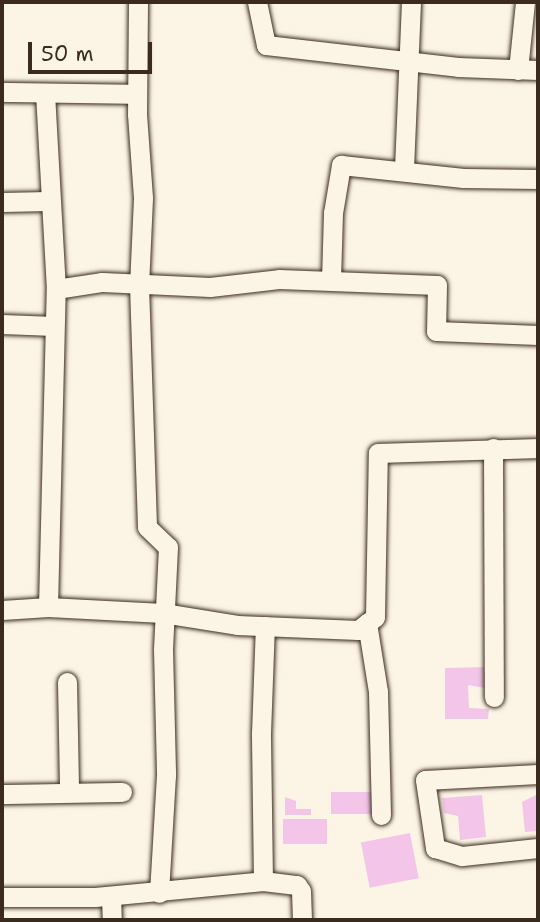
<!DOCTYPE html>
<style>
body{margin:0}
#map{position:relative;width:540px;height:922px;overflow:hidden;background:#fcf5e5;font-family:"Shantell Sans",sans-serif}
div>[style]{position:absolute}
.building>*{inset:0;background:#f2c5e9;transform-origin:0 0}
.roads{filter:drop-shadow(0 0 2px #3b2a1e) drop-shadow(0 0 2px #3b2a1e)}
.minor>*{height:19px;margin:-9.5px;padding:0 9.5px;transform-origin:9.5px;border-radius:9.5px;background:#fcf5e5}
span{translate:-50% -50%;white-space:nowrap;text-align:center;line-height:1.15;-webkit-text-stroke:5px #fcf5e5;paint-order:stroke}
.frame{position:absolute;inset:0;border:4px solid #3b2a1e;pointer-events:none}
.scale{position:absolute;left:28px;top:42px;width:124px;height:32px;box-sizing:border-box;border:4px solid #3b2a1e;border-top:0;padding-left:9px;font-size:21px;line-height:24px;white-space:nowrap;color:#3b2a1e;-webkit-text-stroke:5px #fcf5e5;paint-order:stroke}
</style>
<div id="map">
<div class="building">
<div style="clip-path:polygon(490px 667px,491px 689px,468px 685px,469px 708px,489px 709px,488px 719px,445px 719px,445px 668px)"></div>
<div style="left:331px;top:792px;width:42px;height:22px"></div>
<div style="clip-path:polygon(538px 794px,538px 831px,525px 832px,522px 802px)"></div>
<div style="clip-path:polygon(482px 795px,486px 837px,460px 840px,458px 816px,444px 813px,442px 798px)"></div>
<div style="clip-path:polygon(285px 797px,296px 801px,296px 809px,311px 809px,311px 815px,285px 815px)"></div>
<div style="left:283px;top:819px;width:44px;height:25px"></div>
<div style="left:410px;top:833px;width:46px;height:50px;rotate:79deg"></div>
</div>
<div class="roads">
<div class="minor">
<div style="left:138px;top:2px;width:112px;rotate:90.5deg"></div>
<div style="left:137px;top:114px;width:84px;rotate:85.9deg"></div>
<div style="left:143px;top:198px;width:87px;rotate:92.6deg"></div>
<div style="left:139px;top:285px;width:242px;rotate:88.1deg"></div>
<div style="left:147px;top:527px;width:29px;rotate:44deg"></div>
<div style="left:168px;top:547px;width:102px;rotate:92.8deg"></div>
<div style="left:163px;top:649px;width:126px;rotate:88.6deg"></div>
<div style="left:166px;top:775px;width:118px;rotate:93.4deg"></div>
<div style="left:257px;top:2px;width:44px;rotate:78.2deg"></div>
<div style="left:266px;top:45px;width:193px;rotate:6.5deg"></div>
<div style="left:458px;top:67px;width:80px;rotate:2.1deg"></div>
<div style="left:518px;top:70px;width:68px;rotate:-84.1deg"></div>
<div style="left:2px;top:92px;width:135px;rotate:0.8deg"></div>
<div style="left:45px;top:93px;width:196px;rotate:86.8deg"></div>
<div style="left:56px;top:289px;width:47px;rotate:-8.7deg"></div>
<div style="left:102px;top:282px;width:108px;rotate:2.7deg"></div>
<div style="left:210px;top:287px;width:69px;rotate:-6.6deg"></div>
<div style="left:279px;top:279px;width:158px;rotate:2.2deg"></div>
<div style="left:437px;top:285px;width:46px;rotate:91.2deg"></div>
<div style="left:436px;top:331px;width:102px;rotate:2.2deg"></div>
<div style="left:404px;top:169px;width:167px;rotate:-87.6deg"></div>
<div style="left:2px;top:202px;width:46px;rotate:-1.2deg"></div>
<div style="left:331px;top:280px;width:67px;rotate:-88.3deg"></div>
<div style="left:333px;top:213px;width:49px;rotate:-80.5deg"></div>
<div style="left:341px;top:165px;width:123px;rotate:6.1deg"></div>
<div style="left:463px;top:178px;width:75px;rotate:0.8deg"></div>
<div style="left:2px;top:324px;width:52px;rotate:2.2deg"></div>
<div style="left:493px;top:448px;width:249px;rotate:89.8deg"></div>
<div style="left:48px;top:607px;width:318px;rotate:-88.6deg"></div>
<div style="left:2px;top:610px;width:46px;rotate:-3.7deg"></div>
<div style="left:48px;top:607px;width:115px;rotate:3deg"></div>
<div style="left:163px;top:613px;width:75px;rotate:9.2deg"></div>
<div style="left:237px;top:625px;width:121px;rotate:2.4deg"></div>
<div style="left:358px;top:630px;width:21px;rotate:-37deg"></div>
<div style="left:375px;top:617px;width:164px;rotate:-89deg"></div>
<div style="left:378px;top:453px;width:160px;rotate:-1.8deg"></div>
<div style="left:367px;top:623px;width:70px;rotate:80.9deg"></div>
<div style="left:378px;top:692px;width:123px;rotate:88.6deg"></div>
<div style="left:67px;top:682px;width:109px;rotate:88.9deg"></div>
<div style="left:538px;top:774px;width:113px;rotate:177deg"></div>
<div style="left:425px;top:780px;width:69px;rotate:81.6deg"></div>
<div style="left:435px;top:848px;width:28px;rotate:17deg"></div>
<div style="left:462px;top:856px;width:76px;rotate:-6deg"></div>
<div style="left:2px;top:794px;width:120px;rotate:-1deg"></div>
<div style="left:263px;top:881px;width:34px;rotate:7deg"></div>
<div style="left:297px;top:885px;width:7px;rotate:56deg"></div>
<div style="left:301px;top:891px;width:29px;rotate:88deg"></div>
<div style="left:111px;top:896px;width:24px;rotate:88deg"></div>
<div style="left:2px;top:897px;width:93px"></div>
<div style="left:95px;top:897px;width:169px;rotate:-5.4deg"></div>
<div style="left:263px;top:881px;width:148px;rotate:-90.8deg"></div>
<div style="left:261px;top:733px;width:107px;rotate:-87.9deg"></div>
</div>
</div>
<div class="frame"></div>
<div class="scale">50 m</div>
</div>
